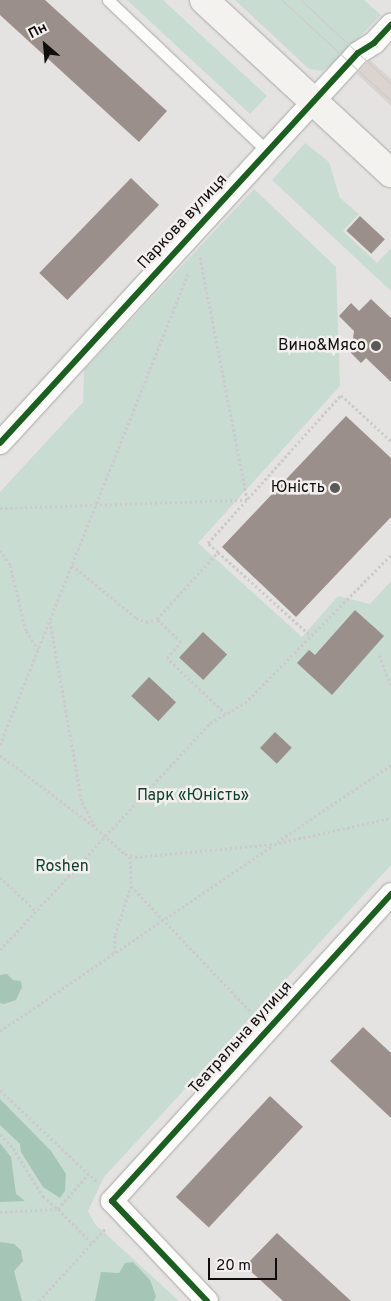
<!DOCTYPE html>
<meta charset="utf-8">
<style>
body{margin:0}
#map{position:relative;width:391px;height:1301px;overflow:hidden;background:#e5e3e1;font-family:Overpass,sans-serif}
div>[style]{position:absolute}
.built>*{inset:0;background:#dad3cf}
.green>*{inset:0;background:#c8dcd1}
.forest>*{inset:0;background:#a5c6b6}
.building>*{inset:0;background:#9a8f8b;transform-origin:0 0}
.path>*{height:3px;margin-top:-1.5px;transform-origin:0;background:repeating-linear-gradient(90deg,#cccbca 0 2.5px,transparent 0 5px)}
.roads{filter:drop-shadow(0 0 1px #a8a7a6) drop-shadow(0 0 1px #a8a7a6)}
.lane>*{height:11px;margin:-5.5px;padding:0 5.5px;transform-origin:5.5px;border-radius:5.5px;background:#fbfbfa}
.street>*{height:22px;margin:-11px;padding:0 11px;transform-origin:11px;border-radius:11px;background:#fbfbfa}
.secondary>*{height:28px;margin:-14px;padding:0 14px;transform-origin:14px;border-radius:14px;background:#f4f2ef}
.tram>*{height:1px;margin:-0.5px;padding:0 0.5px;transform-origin:0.5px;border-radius:0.5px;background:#cccaca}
.cycleway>*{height:6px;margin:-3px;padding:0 3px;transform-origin:3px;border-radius:3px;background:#1b5e20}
.dots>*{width:14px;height:14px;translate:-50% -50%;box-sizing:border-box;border:2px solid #f3efed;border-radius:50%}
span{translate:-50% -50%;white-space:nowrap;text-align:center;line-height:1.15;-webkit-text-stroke:5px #f3efed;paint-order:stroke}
.street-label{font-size:16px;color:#0f0e0d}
.poi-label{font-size:16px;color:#0f0e0d}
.right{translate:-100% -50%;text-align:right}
.park-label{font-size:16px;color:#0d412d}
.north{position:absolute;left:20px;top:20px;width:50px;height:50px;-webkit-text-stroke:4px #f3efed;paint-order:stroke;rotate:333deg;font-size:14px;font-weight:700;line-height:20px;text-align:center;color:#0f0e0d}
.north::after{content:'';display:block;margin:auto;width:18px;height:22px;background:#0f0e0d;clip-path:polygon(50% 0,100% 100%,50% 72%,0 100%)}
.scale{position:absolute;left:208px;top:1258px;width:69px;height:22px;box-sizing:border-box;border:2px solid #0f0e0d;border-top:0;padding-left:6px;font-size:15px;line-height:18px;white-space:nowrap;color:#0f0e0d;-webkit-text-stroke:4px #f3efed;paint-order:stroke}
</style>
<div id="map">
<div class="built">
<div style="clip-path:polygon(370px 60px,391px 79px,391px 106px,357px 74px)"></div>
</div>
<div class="green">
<div style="clip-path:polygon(127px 0,163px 0,267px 96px,250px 114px)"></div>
<div style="clip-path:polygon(235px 0,364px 0,381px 15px,331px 66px,321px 71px,309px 69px)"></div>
<div style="clip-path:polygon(305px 143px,329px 162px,340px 198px,359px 214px,343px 231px,377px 263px,391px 248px,391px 291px,272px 180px)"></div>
<div style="clip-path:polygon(254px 189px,336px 267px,340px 386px,198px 543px,302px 637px,338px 596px,370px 604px,391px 581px,391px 865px,104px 1177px,88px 1211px,95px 1224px,179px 1301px,0 1301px,0 492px,83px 402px,84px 370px)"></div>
</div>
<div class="forest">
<div style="clip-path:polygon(7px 974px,13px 980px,21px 981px,22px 987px,16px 1000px,4px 1004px,0 1003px,0 975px)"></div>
<div style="clip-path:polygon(0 1099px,51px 1151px,66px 1174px,65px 1191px,60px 1198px,43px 1187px,21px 1152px,20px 1144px,0 1125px)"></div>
<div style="clip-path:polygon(0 1143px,11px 1157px,16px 1194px,25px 1201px,0 1202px)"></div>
<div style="clip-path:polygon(0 1242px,14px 1244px,21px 1250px,23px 1261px,14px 1271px,22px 1301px,0 1301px)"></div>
<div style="clip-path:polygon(133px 1262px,150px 1280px,156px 1296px,154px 1301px,95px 1301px,101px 1272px,119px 1273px,125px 1263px)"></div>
</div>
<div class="building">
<div style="clip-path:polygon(0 0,45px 0,167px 111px,139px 142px,0 15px)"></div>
<div style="left:131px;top:178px;width:39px;height:132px;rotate:44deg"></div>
<div style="left:360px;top:216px;width:34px;height:20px;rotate:43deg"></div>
<div style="clip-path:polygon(371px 299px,391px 318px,391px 382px,366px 358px,361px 363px,351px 353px,354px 331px,339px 316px,351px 303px,359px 311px)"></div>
<div style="clip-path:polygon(346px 416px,391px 458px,391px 517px,296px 617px,222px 547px)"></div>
<div style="clip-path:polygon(355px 610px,384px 636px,332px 695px,297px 663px,309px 650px,315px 655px)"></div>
<div style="left:203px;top:632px;width:33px;height:35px;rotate:43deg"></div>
<div style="left:149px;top:677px;width:37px;height:26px;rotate:43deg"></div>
<div style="left:275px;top:732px;width:23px;height:22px;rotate:43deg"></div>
<div style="clip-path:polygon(363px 1027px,391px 1053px,391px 1118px,330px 1061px)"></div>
<div style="left:270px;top:1096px;width:45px;height:138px;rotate:43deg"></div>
<div style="clip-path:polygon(277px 1233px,351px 1301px,283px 1301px,245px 1266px)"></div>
</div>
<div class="path">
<div style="left:200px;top:257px;width:247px;rotate:79deg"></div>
<div style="left:0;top:508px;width:247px;rotate:-1.9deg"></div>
<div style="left:0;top:550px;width:18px;rotate:56deg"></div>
<div style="left:10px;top:565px;width:68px;rotate:76.4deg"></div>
<div style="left:26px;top:631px;width:22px;rotate:56deg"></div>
<div style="left:218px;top:552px;width:125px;rotate:42.1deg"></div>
<div style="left:72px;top:565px;width:83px;rotate:39.6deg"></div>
<div style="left:136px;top:618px;width:11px;rotate:22deg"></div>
<div style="left:146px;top:622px;width:11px;rotate:-15deg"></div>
<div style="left:50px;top:621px;width:184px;rotate:80deg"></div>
<div style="left:82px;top:802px;width:30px;rotate:62deg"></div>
<div style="left:96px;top:828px;width:39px;rotate:42deg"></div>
<div style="left:125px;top:854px;width:10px;rotate:17deg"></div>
<div style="left:135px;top:857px;width:140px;rotate:-5.3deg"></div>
<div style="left:274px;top:844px;width:120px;rotate:-12.5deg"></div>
<div style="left:379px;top:655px;width:34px;rotate:69deg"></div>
<div style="left:226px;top:714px;width:81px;rotate:-136.5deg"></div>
<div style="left:167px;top:658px;width:21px;rotate:-49deg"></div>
<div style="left:181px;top:642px;width:33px;rotate:-136deg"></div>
<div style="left:157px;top:619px;width:91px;rotate:-47.7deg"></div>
<div style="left:218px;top:552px;width:13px;rotate:-138deg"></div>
<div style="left:208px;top:543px;width:199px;rotate:-48.1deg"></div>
<div style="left:341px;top:395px;width:68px;rotate:42.6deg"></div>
<div style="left:0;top:745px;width:507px;rotate:-68.24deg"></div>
<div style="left:0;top:755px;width:118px;rotate:37.1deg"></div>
<div style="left:277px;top:842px;width:138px;rotate:-34deg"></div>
<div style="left:130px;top:856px;width:30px;rotate:88deg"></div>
<div style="left:131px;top:886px;width:175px;rotate:46.4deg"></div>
<div style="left:0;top:877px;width:50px;rotate:43.4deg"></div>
<div style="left:0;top:950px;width:309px;rotate:-47.2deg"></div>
<div style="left:210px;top:723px;width:40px;rotate:-29.7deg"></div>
<div style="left:245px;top:703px;width:208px;rotate:-45.4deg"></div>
<div style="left:114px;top:953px;width:18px;rotate:-87deg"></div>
<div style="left:115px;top:935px;width:52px;rotate:-71.9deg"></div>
<div style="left:0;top:1031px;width:329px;rotate:-34.2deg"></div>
<div style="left:0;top:1090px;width:135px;rotate:43.5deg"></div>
<div style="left:0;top:1134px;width:19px;rotate:47deg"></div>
<div style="left:13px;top:1148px;width:57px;rotate:58deg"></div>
<div style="left:43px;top:1196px;width:20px;rotate:41deg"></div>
<div style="left:58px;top:1209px;width:49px;rotate:-49.1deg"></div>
<div style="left:0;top:1212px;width:58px;rotate:-3deg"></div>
<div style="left:58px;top:1209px;width:48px;rotate:45deg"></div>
<div style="left:39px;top:1301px;width:99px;rotate:-47.5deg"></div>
</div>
<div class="roads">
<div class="lane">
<div style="left:108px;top:0;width:219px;rotate:43.5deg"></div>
</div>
<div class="street">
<div style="left:0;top:443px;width:529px;rotate:-47.45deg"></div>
<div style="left:358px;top:53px;width:19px;rotate:-32deg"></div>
<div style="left:374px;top:43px;width:25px;rotate:-47deg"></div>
<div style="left:207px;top:1301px;width:138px;rotate:-133.5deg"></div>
<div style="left:112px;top:1201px;width:415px;rotate:-47.7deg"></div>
</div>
<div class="secondary">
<div style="left:204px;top:0;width:255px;rotate:42.8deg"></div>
</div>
</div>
<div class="tram">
<div style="left:282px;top:0;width:149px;rotate:42.8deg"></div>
<div style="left:301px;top:0;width:123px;rotate:43deg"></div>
</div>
<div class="cycleway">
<div style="left:0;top:443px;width:529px;rotate:-47.45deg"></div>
<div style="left:358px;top:53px;width:19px;rotate:-32deg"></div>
<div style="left:374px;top:43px;width:25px;rotate:-47deg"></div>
<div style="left:207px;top:1301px;width:138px;rotate:-133.5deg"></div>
<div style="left:112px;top:1201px;width:415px;rotate:-47.7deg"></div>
</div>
<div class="dots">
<div style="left:376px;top:346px;background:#5a5957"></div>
<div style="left:335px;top:488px;background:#5a5957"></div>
</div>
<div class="street-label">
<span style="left:183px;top:222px;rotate:-47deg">Паркова вулиця</span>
<span style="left:241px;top:1038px;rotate:-48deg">Театральна вулиця</span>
</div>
<div class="poi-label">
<span class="right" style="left:366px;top:346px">Вино&amp;Мясо</span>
<span class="right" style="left:325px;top:488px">Юність</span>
</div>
<div class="park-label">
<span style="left:193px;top:796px">Парк «Юність»</span>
<span style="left:62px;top:867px">Roshen</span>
</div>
<div class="north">Пн</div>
<div class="scale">20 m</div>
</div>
